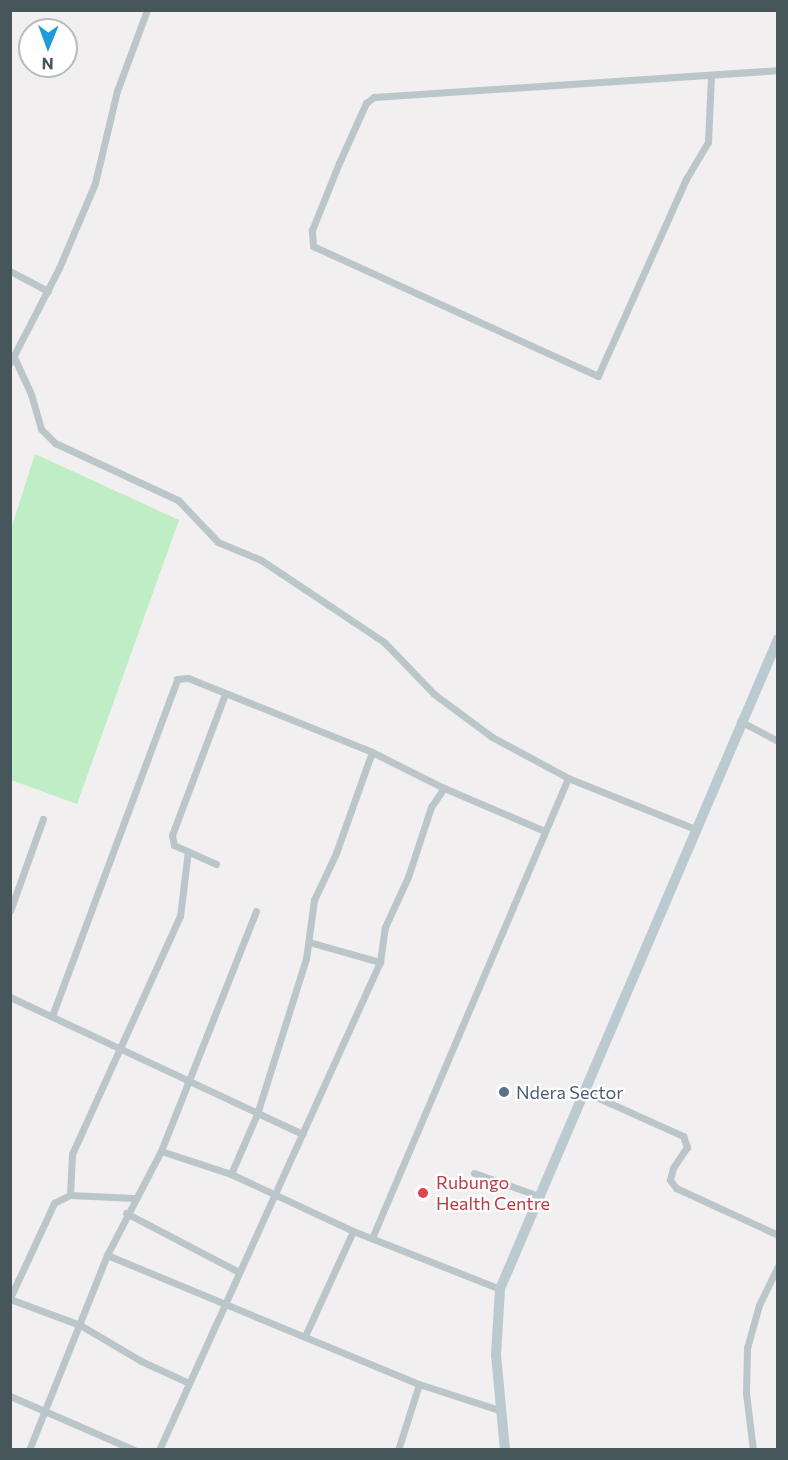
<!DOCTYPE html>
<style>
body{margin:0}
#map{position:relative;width:788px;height:1460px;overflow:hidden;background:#f1efef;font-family:Commissioner,sans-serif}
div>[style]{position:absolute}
.green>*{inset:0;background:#bfedc6}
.street>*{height:7px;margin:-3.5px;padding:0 3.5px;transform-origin:3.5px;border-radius:3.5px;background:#bbc6cb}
.secondary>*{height:10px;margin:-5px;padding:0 5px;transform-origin:5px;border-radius:5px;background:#bbc9d0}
.dots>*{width:16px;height:16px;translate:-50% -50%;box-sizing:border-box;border:3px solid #fff;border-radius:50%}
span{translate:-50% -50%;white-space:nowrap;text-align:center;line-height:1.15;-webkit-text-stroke:4.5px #fff;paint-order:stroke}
.service-label{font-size:18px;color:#4e5e75}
.left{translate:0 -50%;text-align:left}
.health-label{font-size:18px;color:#be3a42}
.frame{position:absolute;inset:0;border:12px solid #47565b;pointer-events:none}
.north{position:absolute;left:18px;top:18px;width:60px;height:60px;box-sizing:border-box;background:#fff;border:2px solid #b5bbbd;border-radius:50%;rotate:181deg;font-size:16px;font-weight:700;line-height:24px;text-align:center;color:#47565b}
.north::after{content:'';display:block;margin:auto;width:21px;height:27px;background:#219ad9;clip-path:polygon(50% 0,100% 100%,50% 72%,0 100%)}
</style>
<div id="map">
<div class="green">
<div style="clip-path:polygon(35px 454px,179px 520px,77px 804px,11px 780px,11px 529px)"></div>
</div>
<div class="street">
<div style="left:711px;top:76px;width:66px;rotate:92.6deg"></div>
<div style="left:708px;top:142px;width:43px;rotate:120.7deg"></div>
<div style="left:686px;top:179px;width:216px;rotate:114.1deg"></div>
<div style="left:598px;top:376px;width:313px;rotate:-155.5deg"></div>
<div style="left:313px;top:246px;width:16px;rotate:-94deg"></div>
<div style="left:312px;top:230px;width:72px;rotate:-68.1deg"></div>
<div style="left:339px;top:163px;width:66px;rotate:-65.8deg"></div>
<div style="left:366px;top:103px;width:10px;rotate:-37deg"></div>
<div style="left:374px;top:97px;width:405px;rotate:-3.8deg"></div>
<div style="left:10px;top:271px;width:43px;rotate:27.8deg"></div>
<div style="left:13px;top:355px;width:43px;rotate:65.2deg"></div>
<div style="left:31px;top:394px;width:36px;rotate:74deg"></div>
<div style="left:41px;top:429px;width:20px;rotate:45deg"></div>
<div style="left:55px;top:443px;width:136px;rotate:24.9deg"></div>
<div style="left:178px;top:500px;width:58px;rotate:46.4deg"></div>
<div style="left:218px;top:542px;width:47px;rotate:22.7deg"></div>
<div style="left:261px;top:560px;width:148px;rotate:33.7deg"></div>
<div style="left:384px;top:642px;width:72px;rotate:46.1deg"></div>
<div style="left:434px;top:694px;width:72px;rotate:36.6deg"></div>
<div style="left:492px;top:737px;width:86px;rotate:28.3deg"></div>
<div style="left:568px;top:778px;width:137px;rotate:21.9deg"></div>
<div style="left:10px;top:363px;width:107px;rotate:-62.7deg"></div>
<div style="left:59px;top:268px;width:92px;rotate:-67deg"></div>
<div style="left:95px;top:183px;width:95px;rotate:-76.6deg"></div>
<div style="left:117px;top:91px;width:86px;rotate:-69.7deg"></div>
<div style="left:740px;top:721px;width:43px;rotate:27.8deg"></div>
<div style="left:216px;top:864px;width:46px;rotate:-155.7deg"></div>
<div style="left:174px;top:845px;width:10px;rotate:-101deg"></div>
<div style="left:172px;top:835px;width:151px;rotate:-69.4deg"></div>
<div style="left:10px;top:911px;width:98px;rotate:-70.3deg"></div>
<div style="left:309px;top:942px;width:74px;rotate:15.7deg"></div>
<div style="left:10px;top:997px;width:323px;rotate:25.1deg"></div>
<div style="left:52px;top:1016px;width:359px;rotate:-69.6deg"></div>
<div style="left:177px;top:679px;width:11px;rotate:-5deg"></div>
<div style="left:188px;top:678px;width:198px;rotate:21.9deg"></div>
<div style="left:372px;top:752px;width:80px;rotate:26.6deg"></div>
<div style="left:444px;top:788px;width:110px;rotate:23.1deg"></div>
<div style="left:583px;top:1091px;width:110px;rotate:24.2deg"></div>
<div style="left:683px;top:1136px;width:12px;rotate:70deg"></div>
<div style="left:687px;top:1147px;width:25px;rotate:124deg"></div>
<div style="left:673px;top:1168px;width:12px;rotate:104deg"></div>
<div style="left:670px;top:1180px;width:10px;rotate:53deg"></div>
<div style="left:676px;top:1188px;width:112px;rotate:24.7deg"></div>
<div style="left:161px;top:1151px;width:74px;rotate:18.2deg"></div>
<div style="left:231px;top:1174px;width:135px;rotate:25deg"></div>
<div style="left:353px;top:1231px;width:158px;rotate:21.5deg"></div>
<div style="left:474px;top:1173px;width:69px;rotate:19.5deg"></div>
<div style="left:231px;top:1174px;width:65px;rotate:-66.6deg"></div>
<div style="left:257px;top:1114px;width:163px;rotate:-72.5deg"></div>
<div style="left:306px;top:959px;width:60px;rotate:-82.3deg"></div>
<div style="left:314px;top:900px;width:52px;rotate:-64.9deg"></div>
<div style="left:336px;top:853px;width:107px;rotate:-70.4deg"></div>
<div style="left:70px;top:1195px;width:64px;rotate:2.7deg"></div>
<div style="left:126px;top:1213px;width:127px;rotate:27.6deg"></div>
<div style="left:372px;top:1238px;width:500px;rotate:-66.92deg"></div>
<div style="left:107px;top:1255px;width:338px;rotate:22.5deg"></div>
<div style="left:419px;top:1384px;width:87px;rotate:18deg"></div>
<div style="left:10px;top:1298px;width:105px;rotate:-65.1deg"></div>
<div style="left:54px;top:1203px;width:18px;rotate:-27deg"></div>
<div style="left:70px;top:1195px;width:41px;rotate:-87.2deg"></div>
<div style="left:72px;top:1154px;width:261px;rotate:-65.6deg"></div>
<div style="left:180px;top:916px;width:65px;rotate:-83deg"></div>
<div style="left:10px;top:1299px;width:75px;rotate:20.4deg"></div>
<div style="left:80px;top:1325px;width:71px;rotate:30.5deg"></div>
<div style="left:141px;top:1361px;width:53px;rotate:24.6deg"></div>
<div style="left:305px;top:1336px;width:115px;rotate:-65.4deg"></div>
<div style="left:10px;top:1396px;width:135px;rotate:23.5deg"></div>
<div style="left:29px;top:1450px;width:210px;rotate:-68.2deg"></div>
<div style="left:107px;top:1255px;width:117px;rotate:-62.6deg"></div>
<div style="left:161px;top:1151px;width:258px;rotate:-68.4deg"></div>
<div style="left:159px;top:1450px;width:536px;rotate:-65.64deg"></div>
<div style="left:380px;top:962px;width:35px;rotate:-82deg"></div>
<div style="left:385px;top:927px;width:55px;rotate:-65.3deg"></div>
<div style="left:408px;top:877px;width:74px;rotate:-71.8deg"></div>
<div style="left:431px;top:807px;width:23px;rotate:-56deg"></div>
<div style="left:398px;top:1450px;width:69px;rotate:-72.3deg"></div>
<div style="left:753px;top:1450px;width:57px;rotate:-97deg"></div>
<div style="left:746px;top:1393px;width:45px;rotate:-88.7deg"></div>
<div style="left:747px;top:1348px;width:45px;rotate:-74.4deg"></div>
<div style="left:759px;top:1305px;width:43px;rotate:-64deg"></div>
</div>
<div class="secondary">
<div style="left:505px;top:1450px;width:95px;rotate:-95.4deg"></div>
<div style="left:496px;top:1355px;width:66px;rotate:-86.5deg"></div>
<div style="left:500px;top:1289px;width:707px;rotate:-66.84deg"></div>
</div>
<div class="dots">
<div style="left:504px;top:1092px;background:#5c6f8a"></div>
<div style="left:423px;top:1193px;background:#e0444e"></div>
</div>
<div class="service-label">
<span class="left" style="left:516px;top:1092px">Ndera Sector</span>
</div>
<div class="health-label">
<span class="left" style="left:436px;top:1193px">Rubungo<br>Health Centre</span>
</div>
<div class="frame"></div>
<div class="north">N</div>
</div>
